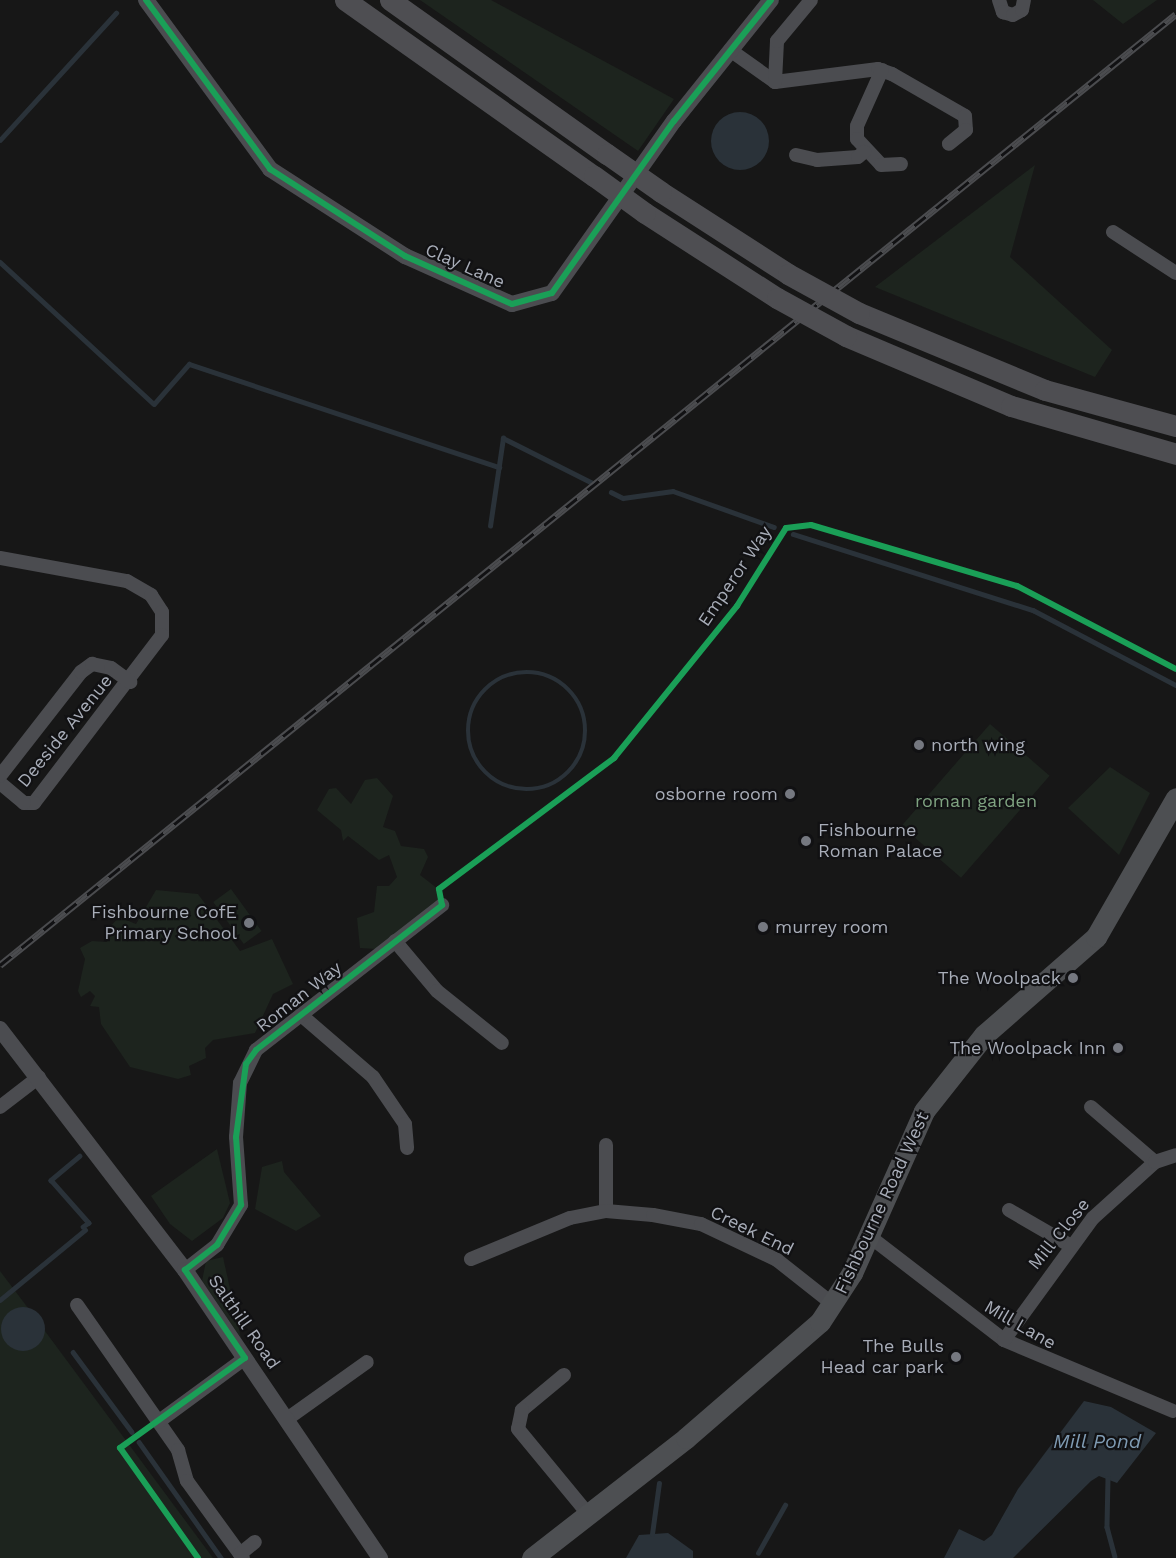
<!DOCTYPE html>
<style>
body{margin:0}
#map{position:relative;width:1176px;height:1558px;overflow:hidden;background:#171717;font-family:"Work Sans",sans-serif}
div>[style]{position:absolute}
.green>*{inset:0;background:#1d241e;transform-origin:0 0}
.water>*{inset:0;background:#2a3239}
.round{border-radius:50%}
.stream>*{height:4.5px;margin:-2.25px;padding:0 2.25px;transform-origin:2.25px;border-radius:2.25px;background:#2a3239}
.stream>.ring{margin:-2.25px;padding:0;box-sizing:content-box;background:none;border:4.5px solid #2a3239;border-radius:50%}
.minor>*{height:14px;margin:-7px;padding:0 7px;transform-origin:7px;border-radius:7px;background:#4b4c50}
.tertiary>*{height:16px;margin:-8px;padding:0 8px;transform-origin:8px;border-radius:8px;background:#4b4c50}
.primary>*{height:21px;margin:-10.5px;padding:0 10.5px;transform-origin:10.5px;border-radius:10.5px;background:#4d4f52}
.trunk>*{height:21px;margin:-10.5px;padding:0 10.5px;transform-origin:10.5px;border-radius:10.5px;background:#4e4e52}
.rail>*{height:7px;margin-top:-3.5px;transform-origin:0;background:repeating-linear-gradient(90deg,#111113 0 14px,#4b4c4f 0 28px);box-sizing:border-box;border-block:2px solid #4b4c4f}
.trunk-bridge>*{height:21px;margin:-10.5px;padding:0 10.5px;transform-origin:10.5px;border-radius:10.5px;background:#4e4e52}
.cycleway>*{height:6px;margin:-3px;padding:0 3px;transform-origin:3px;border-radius:3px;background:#1a9f57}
.dots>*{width:16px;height:16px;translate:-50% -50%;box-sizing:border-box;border:3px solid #111113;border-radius:50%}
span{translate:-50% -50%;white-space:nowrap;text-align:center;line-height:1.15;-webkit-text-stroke:4.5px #111113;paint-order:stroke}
.street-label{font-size:18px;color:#a8adb8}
.poi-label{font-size:18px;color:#a8adb8}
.left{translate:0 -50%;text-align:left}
.right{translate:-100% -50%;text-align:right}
.park-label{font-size:18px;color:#7fa381}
.water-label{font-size:20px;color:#7f9bb3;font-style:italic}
</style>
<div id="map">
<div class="green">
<div style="clip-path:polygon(420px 0,491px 0,674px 99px,638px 151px)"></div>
<div style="clip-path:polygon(1093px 0,1157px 0,1123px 24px)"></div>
<div style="clip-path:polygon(1035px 165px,1010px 257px,1112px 350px,1095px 377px,875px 287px)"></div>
<div style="left:990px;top:724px;width:79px;height:135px;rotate:41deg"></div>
<div style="clip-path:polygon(1110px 767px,1150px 793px,1119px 855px,1068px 808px)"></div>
<div style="clip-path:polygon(377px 778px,393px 796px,383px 827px,395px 831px,401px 846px,424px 849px,428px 857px,420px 875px,442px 892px,442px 909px,376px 949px,360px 948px,357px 918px,374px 912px,377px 886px,389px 886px,397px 877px,389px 855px,379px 860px,348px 836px,343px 841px,341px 830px,317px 810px,329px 789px,336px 788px,351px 804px,365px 780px)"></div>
<div style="left:231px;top:889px;width:52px;height:22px;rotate:54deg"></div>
<div style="clip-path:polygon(156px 890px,198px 894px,240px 951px,272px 939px,293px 984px,273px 994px,255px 1033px,213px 1040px,205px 1048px,206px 1058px,189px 1066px,191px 1075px,178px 1079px,130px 1067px,101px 1024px,99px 1007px,90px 1006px,95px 996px,90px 991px,81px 997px,78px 991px,85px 959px,80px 948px,92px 941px,107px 942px,109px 928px,119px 917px,136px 924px)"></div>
<div style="clip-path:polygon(217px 1149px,230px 1203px,223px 1218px,192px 1241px,170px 1224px,151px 1196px)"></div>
<div style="clip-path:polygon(282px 1161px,284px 1172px,321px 1216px,296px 1231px,255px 1209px,262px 1167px)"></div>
<div style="clip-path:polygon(223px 1257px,241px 1338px,202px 1281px,206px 1261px)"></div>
<div style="clip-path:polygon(0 1271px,25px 1304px,213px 1558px,0 1558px)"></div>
</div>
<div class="water">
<div class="round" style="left:711px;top:112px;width:58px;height:58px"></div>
<div class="round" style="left:1px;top:1307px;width:44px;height:44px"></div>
<div style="clip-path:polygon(1084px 1401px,1111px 1407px,1156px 1433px,1117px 1483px,1099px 1476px,1091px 1481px,1013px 1558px,944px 1558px,959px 1529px,984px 1541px,992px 1535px,1018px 1489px)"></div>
<div style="clip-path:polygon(668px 1533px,693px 1551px,693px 1558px,626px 1558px,639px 1535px)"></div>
</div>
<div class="stream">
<div style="left:0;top:140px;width:172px;rotate:-47.6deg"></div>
<div style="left:0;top:262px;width:209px;rotate:42.7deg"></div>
<div style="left:154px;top:404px;width:53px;rotate:-48.8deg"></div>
<div style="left:189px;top:364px;width:327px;rotate:18.4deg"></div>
<div style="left:611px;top:492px;width:13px;rotate:27deg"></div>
<div style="left:623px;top:498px;width:50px;rotate:-8deg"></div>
<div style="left:673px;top:491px;width:107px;rotate:19.6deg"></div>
<div style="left:490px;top:526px;width:89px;rotate:-81.6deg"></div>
<div style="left:503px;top:438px;width:101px;rotate:26.6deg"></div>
<div style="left:793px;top:534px;width:252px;rotate:17.6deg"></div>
<div style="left:1033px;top:610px;width:161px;rotate:27.7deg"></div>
<div class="ring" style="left:468px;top:672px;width:113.5px;height:113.5px"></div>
<div style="left:80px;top:1156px;width:38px;rotate:140deg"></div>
<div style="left:51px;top:1180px;width:57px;rotate:48.5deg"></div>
<div style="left:89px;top:1223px;width:7px;rotate:146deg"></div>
<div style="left:0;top:1300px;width:110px;rotate:-39.5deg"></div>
<div style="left:73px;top:1352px;width:99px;rotate:53.6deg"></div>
<div style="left:139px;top:1442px;width:142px;rotate:54.7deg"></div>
<div style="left:1108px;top:1478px;width:49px;rotate:91.2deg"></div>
<div style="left:1107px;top:1527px;width:30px;rotate:75deg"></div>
<div style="left:652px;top:1534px;width:51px;rotate:-82.2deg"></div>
<div style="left:758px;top:1553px;width:55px;rotate:-60.6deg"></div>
</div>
<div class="minor">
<div style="left:999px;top:0;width:13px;rotate:72deg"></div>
<div style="left:1003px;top:12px;width:10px;rotate:17deg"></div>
<div style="left:1013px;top:15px;width:10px;rotate:-29deg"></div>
<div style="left:1022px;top:10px;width:10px;rotate:-79deg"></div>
<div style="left:730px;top:50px;width:55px;rotate:35.4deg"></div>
<div style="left:775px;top:82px;width:104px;rotate:-7.2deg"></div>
<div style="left:878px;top:69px;width:15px;rotate:20deg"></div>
<div style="left:892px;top:74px;width:84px;rotate:29.9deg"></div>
<div style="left:965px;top:116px;width:14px;rotate:86deg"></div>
<div style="left:966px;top:130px;width:22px;rotate:141deg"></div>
<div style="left:882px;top:70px;width:61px;rotate:114.1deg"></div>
<div style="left:857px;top:126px;width:13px;rotate:90deg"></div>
<div style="left:857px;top:139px;width:35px;rotate:47deg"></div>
<div style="left:881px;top:165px;width:20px;rotate:-3deg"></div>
<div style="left:775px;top:82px;width:41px;rotate:-87.2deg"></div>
<div style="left:777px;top:41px;width:53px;rotate:-50.3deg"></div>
<div style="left:796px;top:155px;width:22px;rotate:13deg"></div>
<div style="left:817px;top:160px;width:41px;rotate:-4.2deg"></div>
<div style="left:858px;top:157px;width:8px;rotate:-40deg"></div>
<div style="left:1113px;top:232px;width:75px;rotate:33.1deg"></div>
<div style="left:0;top:558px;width:129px;rotate:10.3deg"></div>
<div style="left:127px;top:581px;width:28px;rotate:30deg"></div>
<div style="left:151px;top:595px;width:20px;rotate:57deg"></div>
<div style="left:162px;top:612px;width:23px;rotate:90deg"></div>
<div style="left:162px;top:635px;width:211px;rotate:127.3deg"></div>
<div style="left:34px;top:803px;width:10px;rotate:180deg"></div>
<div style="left:24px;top:803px;width:31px;rotate:-140deg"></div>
<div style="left:0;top:776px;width:132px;rotate:-52.1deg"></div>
<div style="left:81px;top:672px;width:14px;rotate:-36deg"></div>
<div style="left:92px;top:664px;width:19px;rotate:12deg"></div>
<div style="left:111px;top:668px;width:24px;rotate:36deg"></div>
<div style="left:395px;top:941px;width:65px;rotate:50deg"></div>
<div style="left:437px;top:991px;width:83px;rotate:38.7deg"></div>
<div style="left:301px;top:1015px;width:95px;rotate:40.7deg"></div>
<div style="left:373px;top:1077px;width:57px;rotate:55.8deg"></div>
<div style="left:405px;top:1124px;width:24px;rotate:85deg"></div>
<div style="left:0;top:1107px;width:49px;rotate:-37.6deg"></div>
<div style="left:1091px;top:1107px;width:84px;rotate:40.7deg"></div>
<div style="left:606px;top:1145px;width:66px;rotate:90deg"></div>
<div style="left:1009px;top:1210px;width:72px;rotate:30.1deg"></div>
<div style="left:869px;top:1236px;width:170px;rotate:37.6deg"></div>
<div style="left:1004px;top:1340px;width:183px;rotate:22.8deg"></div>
<div style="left:471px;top:1259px;width:107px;rotate:-22.5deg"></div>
<div style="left:570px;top:1218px;width:37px;rotate:-11deg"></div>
<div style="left:606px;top:1211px;width:47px;rotate:4.9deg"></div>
<div style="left:653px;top:1215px;width:49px;rotate:10.6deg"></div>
<div style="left:701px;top:1224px;width:84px;rotate:25.3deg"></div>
<div style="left:777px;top:1260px;width:73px;rotate:38.3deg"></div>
<div style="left:185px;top:1270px;width:41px;rotate:-38deg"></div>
<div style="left:217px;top:1245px;width:47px;rotate:-59deg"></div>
<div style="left:241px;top:1205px;width:68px;rotate:-94.2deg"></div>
<div style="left:236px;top:1137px;width:54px;rotate:-85.8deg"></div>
<div style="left:240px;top:1083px;width:37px;rotate:-64deg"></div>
<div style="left:256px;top:1050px;width:236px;rotate:-37.9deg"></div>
<div style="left:77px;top:1305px;width:177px;rotate:55.1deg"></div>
<div style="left:178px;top:1450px;width:32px;rotate:74deg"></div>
<div style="left:187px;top:1481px;width:95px;rotate:54deg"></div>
<div style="left:1004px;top:1340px;width:151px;rotate:-53.9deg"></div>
<div style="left:1093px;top:1218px;width:84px;rotate:-42.1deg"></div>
<div style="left:1155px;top:1162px;width:22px;rotate:-18deg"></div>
<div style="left:564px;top:1375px;width:55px;rotate:140.2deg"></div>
<div style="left:522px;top:1410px;width:19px;rotate:102deg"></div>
<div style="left:518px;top:1429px;width:112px;rotate:50.5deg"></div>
<div style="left:287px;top:1419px;width:98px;rotate:-35.5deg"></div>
<div style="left:158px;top:1422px;width:108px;rotate:-36.3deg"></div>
<div style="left:240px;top:1554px;width:19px;rotate:-39deg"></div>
</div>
<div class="tertiary">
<div style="left:146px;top:0;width:210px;rotate:53.7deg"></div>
<div style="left:270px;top:169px;width:161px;rotate:32.8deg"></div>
<div style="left:405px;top:256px;width:117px;rotate:24.2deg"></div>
<div style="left:512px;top:304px;width:41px;rotate:-15.4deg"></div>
<div style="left:552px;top:293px;width:211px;rotate:-54.7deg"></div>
<div style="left:674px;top:121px;width:155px;rotate:-51.3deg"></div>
<div style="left:0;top:1029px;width:304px;rotate:52.5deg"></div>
<div style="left:185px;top:1270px;width:348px;rotate:55.9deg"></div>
</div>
<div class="primary">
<div style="left:532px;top:1558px;width:195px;rotate:-37.9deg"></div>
<div style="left:686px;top:1438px;width:177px;rotate:-40.9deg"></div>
<div style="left:820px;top:1322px;width:59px;rotate:-56.9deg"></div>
<div style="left:852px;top:1273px;width:177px;rotate:-66deg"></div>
<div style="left:924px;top:1111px;width:97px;rotate:-51.7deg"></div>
<div style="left:984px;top:1035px;width:149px;rotate:-41.2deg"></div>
<div style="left:1096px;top:937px;width:160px;rotate:-60.1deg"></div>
</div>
<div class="trunk">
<div style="left:345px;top:0;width:305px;rotate:35.3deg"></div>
<div style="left:390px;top:0;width:266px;rotate:35.4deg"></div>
<div style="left:661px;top:192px;width:151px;rotate:32.8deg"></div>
<div style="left:645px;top:213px;width:157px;rotate:32.8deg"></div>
<div style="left:859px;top:313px;width:201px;rotate:22.5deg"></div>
<div style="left:1045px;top:390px;width:136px;rotate:15.4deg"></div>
<div style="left:846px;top:336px;width:179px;rotate:23deg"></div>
<div style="left:1011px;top:406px;width:172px;rotate:16.2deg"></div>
</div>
<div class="rail">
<div style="left:0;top:965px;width:1512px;rotate:-38.96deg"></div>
</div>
<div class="trunk-bridge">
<div style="left:607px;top:154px;width:66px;rotate:35.1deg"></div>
<div style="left:594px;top:176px;width:63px;rotate:36deg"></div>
<div style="left:788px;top:274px;width:81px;rotate:28.8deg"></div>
<div style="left:777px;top:298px;width:79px;rotate:28.8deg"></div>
</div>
<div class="cycleway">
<div style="left:146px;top:0;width:210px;rotate:53.7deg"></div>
<div style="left:270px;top:169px;width:161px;rotate:32.8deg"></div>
<div style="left:405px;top:256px;width:117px;rotate:24.2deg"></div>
<div style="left:512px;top:304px;width:41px;rotate:-15.4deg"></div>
<div style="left:552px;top:293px;width:211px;rotate:-54.7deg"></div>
<div style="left:674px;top:121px;width:155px;rotate:-51.3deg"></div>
<div style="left:198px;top:1558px;width:135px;rotate:-125.3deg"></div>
<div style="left:120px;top:1448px;width:154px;rotate:-35.8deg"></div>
<div style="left:245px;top:1358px;width:107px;rotate:-124.3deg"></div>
<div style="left:185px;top:1270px;width:41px;rotate:-38deg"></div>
<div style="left:217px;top:1245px;width:47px;rotate:-59deg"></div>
<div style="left:241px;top:1205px;width:68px;rotate:-94.2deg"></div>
<div style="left:236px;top:1137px;width:74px;rotate:-82.2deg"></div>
<div style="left:246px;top:1064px;width:17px;rotate:-54deg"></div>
<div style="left:256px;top:1050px;width:236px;rotate:-37.9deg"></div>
<div style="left:442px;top:905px;width:16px;rotate:-101deg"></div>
<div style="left:439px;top:889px;width:219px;rotate:-36.8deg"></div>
<div style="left:614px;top:758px;width:196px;rotate:-51deg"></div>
<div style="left:737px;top:606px;width:92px;rotate:-57.9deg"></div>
<div style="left:786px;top:528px;width:25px;rotate:-7deg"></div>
<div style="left:811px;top:525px;width:215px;rotate:16.5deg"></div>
<div style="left:1017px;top:586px;width:179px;rotate:27.6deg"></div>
</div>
<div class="dots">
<div style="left:919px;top:745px;background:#757880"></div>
<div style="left:790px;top:794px;background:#757880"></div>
<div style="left:806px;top:841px;background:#757880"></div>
<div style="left:249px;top:923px;background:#757880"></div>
<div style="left:763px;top:927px;background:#757880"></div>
<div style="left:1073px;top:978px;background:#757880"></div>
<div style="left:1118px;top:1048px;background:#757880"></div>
<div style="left:956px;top:1357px;background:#757880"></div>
</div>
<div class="street-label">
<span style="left:465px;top:266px;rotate:24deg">Clay Lane</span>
<span style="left:735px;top:576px;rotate:-56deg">Emperor Way</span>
<span style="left:65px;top:731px;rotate:-51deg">Deeside Avenue</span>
<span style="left:299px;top:997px;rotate:-38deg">Roman Way</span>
<span style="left:882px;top:1203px;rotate:-65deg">Fishbourne Road West</span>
<span style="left:752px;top:1231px;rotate:26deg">Creek End</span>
<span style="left:1059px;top:1234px;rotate:-51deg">Mill Close</span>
<span style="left:244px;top:1322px;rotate:55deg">Salthill Road</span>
<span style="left:1020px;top:1325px;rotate:30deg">Mill Lane</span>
</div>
<div class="poi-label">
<span class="left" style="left:931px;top:745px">north wing</span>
<span class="right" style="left:778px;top:794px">osborne room</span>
<span class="left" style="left:818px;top:841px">Fishbourne<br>Roman Palace</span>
<span class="right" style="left:237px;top:923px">Fishbourne CofE<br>Primary School</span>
<span class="left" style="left:775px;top:927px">murrey room</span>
<span class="right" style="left:1061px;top:978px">The Woolpack</span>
<span class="right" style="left:1106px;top:1048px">The Woolpack Inn</span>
<span class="right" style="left:944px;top:1357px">The Bulls<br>Head car park</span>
</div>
<div class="park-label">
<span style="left:976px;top:801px">roman garden</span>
</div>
<div class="water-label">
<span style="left:1097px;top:1441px">Mill Pond</span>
</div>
</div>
